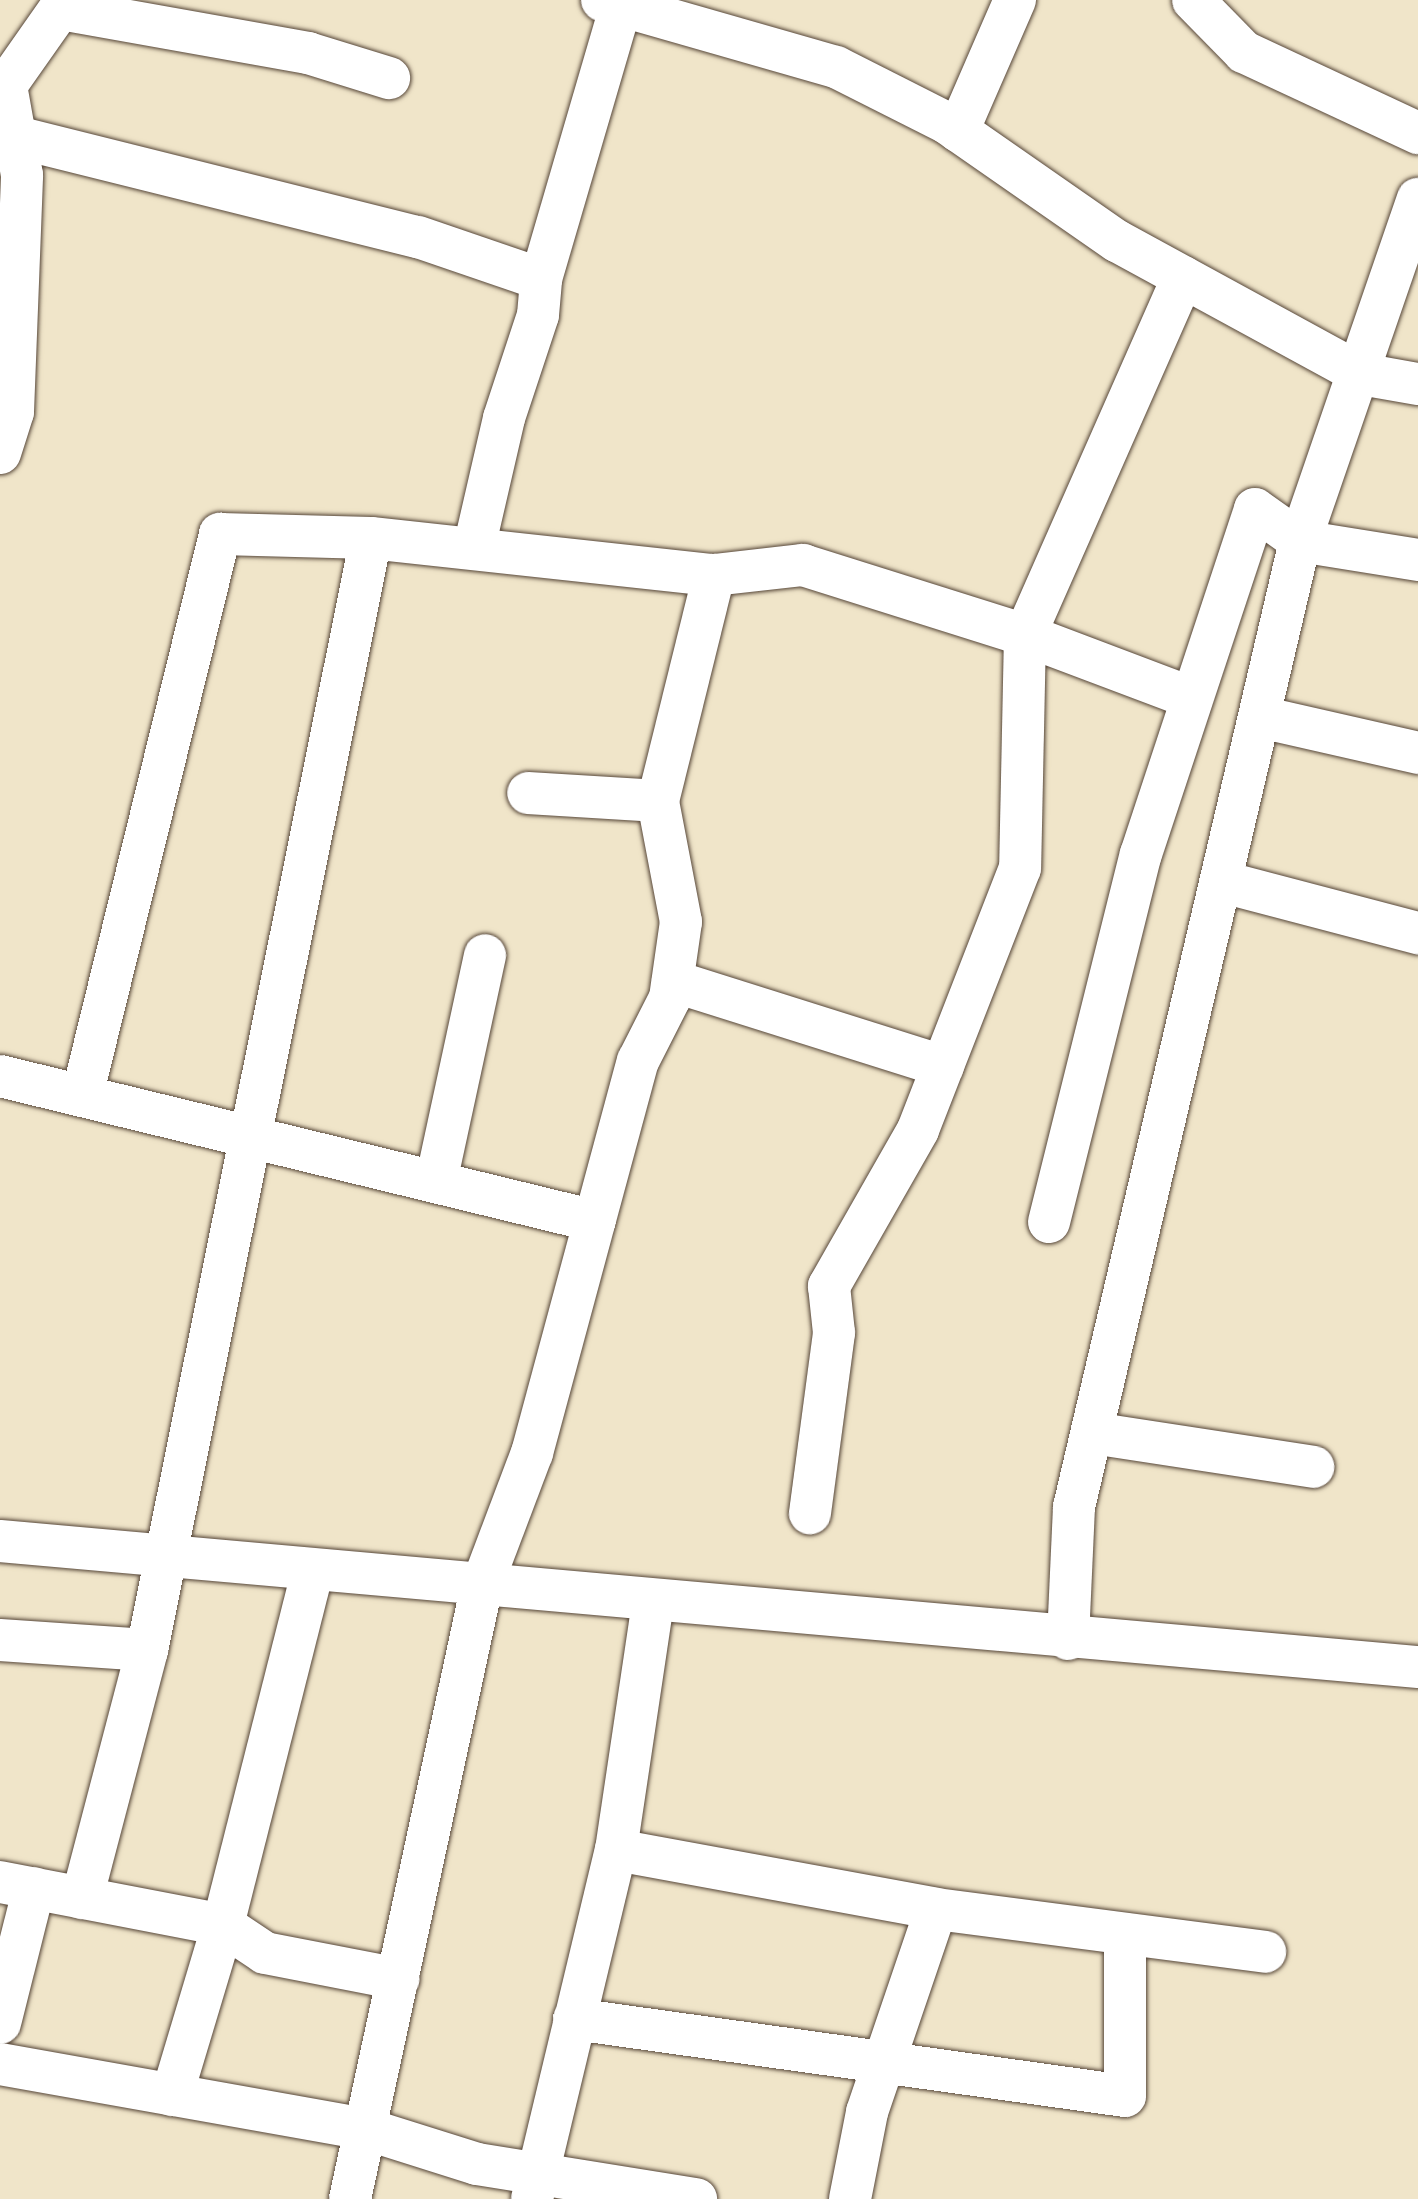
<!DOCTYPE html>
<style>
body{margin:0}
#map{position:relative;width:1418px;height:2199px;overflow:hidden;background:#f0e5c9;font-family:"Shantell Sans",sans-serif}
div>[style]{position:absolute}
.roads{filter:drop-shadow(0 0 2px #564638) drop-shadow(0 0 2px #564638)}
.minor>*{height:42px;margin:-21px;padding:0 21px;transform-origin:21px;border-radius:21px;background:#fff}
span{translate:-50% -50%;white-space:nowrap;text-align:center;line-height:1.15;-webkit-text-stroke:8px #fdfcf7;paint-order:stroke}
</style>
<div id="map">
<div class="roads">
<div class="minor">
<div style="left:602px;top:0;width:243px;rotate:16deg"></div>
<div style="left:836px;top:67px;width:124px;rotate:26.8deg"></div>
<div style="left:947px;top:123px;width:207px;rotate:34.8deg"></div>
<div style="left:1117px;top:241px;width:278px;rotate:28.6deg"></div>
<div style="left:1361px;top:374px;width:58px;rotate:10deg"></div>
<div style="left:1193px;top:0;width:73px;rotate:45.6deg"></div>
<div style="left:1244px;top:52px;width:192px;rotate:25deg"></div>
<div style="left:61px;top:9px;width:251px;rotate:10.1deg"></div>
<div style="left:308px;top:53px;width:85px;rotate:17.2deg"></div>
<div style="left:0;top:94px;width:115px;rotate:-54.9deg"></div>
<div style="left:958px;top:131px;width:143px;rotate:-66.5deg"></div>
<div style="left:0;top:133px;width:431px;rotate:14deg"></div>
<div style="left:418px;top:237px;width:130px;rotate:18.9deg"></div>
<div style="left:1183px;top:277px;width:391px;rotate:113.8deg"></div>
<div style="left:1025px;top:635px;width:178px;rotate:20.7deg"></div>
<div style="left:0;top:453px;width:43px;rotate:-72.4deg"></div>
<div style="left:13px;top:412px;width:237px;rotate:-87.8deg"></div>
<div style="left:22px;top:175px;width:85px;rotate:-100.1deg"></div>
<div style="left:474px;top:548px;width:133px;rotate:-77deg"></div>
<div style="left:504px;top:418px;width:108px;rotate:-71.7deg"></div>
<div style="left:538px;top:315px;width:36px;rotate:-85deg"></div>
<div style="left:541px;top:279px;width:285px;rotate:-73.7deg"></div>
<div style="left:1260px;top:717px;width:162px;rotate:12.8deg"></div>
<div style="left:658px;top:801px;width:233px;rotate:-76.1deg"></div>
<div style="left:1223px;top:882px;width:202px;rotate:14.7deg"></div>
<div style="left:673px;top:981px;width:283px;rotate:17.5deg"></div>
<div style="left:0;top:1076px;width:612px;rotate:13.7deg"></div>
<div style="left:82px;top:1096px;width:579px;rotate:-76.2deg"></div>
<div style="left:220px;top:534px;width:151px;rotate:1.5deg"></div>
<div style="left:371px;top:538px;width:345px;rotate:6.2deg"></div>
<div style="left:714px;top:575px;width:90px;rotate:-6.4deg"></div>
<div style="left:803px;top:565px;width:233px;rotate:17.5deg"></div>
<div style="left:1025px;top:635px;width:233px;rotate:91.2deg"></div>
<div style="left:1020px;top:868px;width:281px;rotate:111.3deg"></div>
<div style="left:918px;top:1130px;width:180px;rotate:119.7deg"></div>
<div style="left:829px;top:1286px;width:47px;rotate:83.9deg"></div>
<div style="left:834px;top:1333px;width:182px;rotate:97.6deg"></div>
<div style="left:436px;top:1182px;width:232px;rotate:-77.8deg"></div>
<div style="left:1049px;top:1222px;width:379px;rotate:-76deg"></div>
<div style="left:1141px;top:854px;width:363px;rotate:-71.7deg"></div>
<div style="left:1255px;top:509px;width:55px;rotate:35.4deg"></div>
<div style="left:1300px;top:541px;width:120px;rotate:9.1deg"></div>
<div style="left:1092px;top:1433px;width:224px;rotate:8.7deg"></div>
<div style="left:0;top:1541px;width:1424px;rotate:5.08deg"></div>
<div style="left:1068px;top:1639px;width:132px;rotate:-87.4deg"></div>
<div style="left:1074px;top:1507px;width:992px;rotate:-76.83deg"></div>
<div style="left:1300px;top:541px;width:362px;rotate:-71deg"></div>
<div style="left:0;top:1640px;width:147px;rotate:3.9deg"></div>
<div style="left:616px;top:1850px;width:325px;rotate:10.4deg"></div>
<div style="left:936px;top:1909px;width:332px;rotate:7.4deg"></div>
<div style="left:0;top:1882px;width:227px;rotate:10.9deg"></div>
<div style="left:223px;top:1925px;width:50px;rotate:33.7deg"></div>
<div style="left:265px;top:1953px;width:136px;rotate:11deg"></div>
<div style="left:82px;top:1898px;width:256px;rotate:-75.3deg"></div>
<div style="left:147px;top:1650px;width:1134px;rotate:-78.61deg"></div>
<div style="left:574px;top:2019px;width:556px;rotate:7.96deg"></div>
<div style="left:1125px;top:2096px;width:162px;rotate:-90deg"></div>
<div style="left:0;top:2023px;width:139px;rotate:-75.9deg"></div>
<div style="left:0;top:2064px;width:372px;rotate:10.1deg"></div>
<div style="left:366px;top:2129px;width:116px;rotate:17.5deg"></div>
<div style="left:477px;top:2164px;width:222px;rotate:9.1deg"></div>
<div style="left:172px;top:2095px;width:177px;rotate:-73.3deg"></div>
<div style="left:223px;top:1925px;width:366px;rotate:-75.8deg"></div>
<div style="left:350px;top:2199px;width:628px;rotate:-77.87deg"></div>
<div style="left:482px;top:1585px;width:141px;rotate:-69.3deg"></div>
<div style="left:532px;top:1453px;width:406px;rotate:-74.9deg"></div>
<div style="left:638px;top:1061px;width:71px;rotate:-63.1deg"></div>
<div style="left:670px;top:998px;width:77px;rotate:-81.8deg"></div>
<div style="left:681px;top:922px;width:123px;rotate:-100.8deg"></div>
<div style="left:658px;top:801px;width:130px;rotate:-176.5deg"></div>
<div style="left:532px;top:2199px;width:359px;rotate:-76.5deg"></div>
<div style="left:616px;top:1850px;width:252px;rotate:-81.5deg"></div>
<div style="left:850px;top:2199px;width:89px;rotate:-78.9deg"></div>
<div style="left:867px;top:2112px;width:214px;rotate:-71.2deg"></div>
</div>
</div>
</div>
